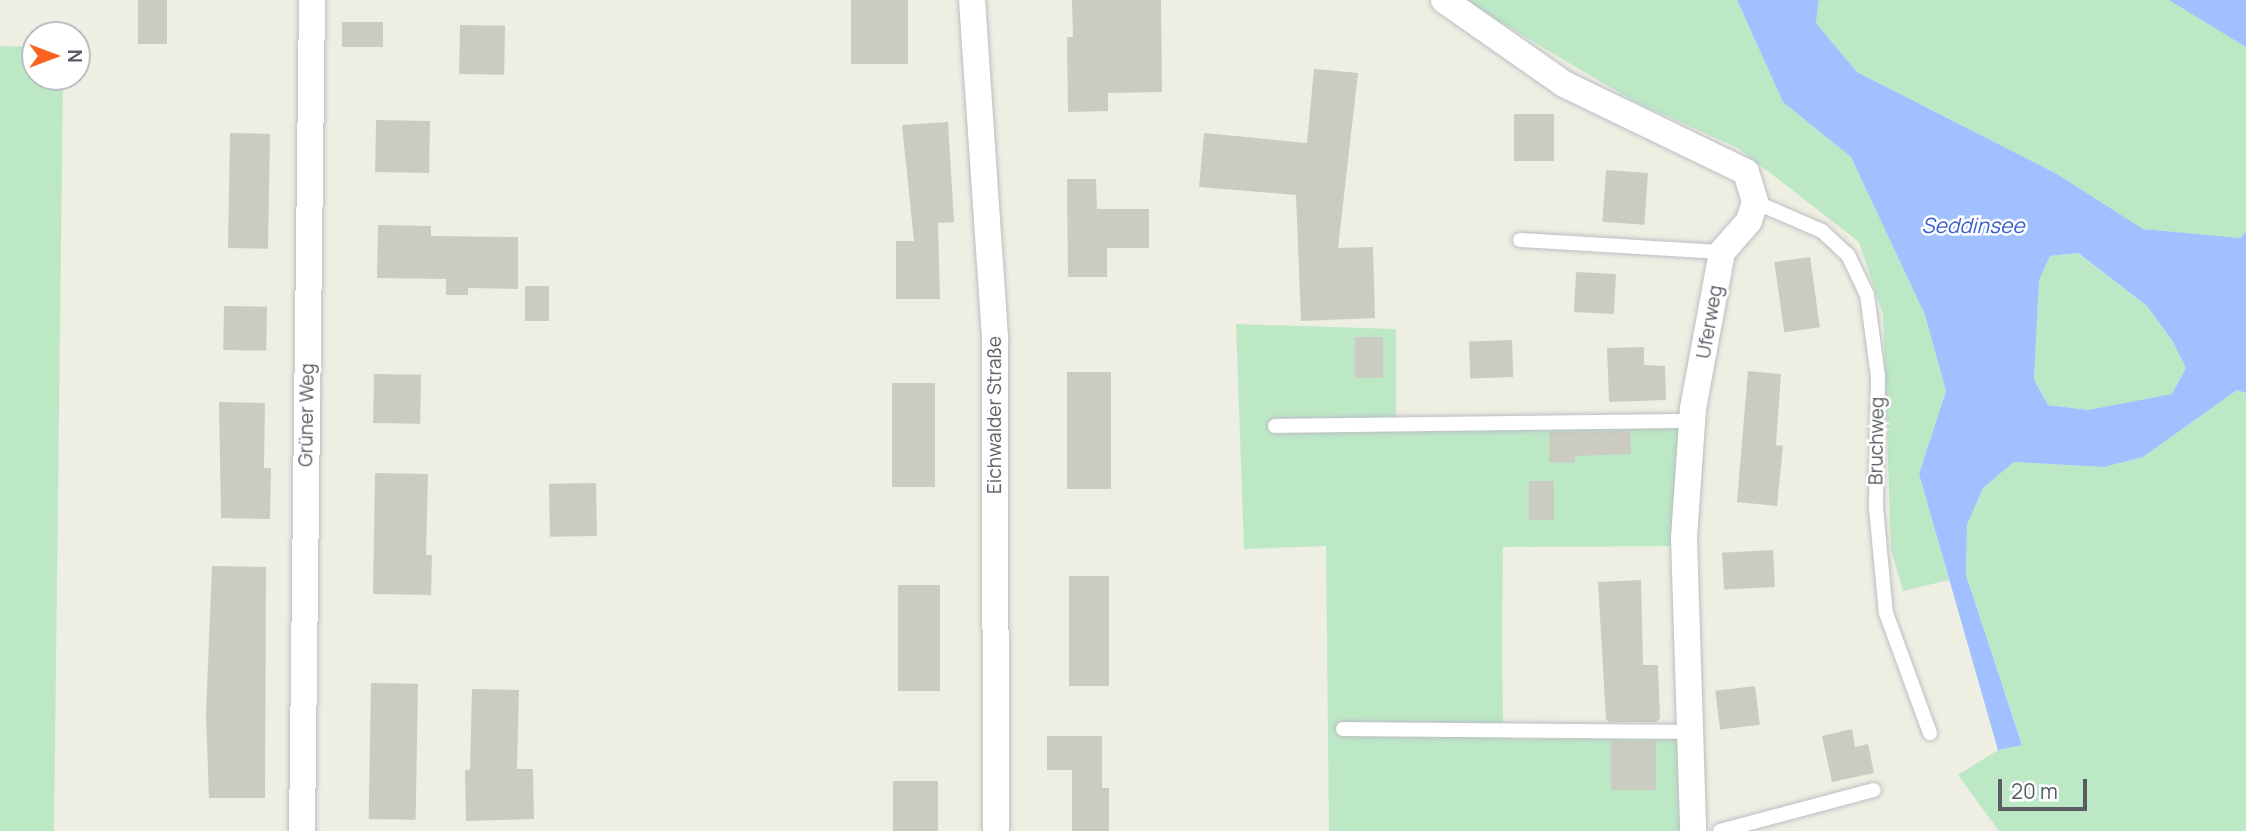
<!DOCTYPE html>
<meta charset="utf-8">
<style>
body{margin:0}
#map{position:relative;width:2246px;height:831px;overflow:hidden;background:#eeeee2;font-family:Manrope,sans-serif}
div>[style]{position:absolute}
.green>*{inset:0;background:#bce8c6}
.water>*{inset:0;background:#a1c0ff}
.building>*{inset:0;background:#cccbc1;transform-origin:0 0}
.roads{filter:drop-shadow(0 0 2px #bcbdc4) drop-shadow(0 0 2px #bcbdc4)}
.lane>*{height:14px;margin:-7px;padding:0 7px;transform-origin:7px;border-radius:7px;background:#fff}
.street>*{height:26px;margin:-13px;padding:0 13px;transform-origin:13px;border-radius:13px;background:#fff}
span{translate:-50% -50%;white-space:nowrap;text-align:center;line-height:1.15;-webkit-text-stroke:5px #fff;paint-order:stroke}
.street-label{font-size:19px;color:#5a5c64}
.water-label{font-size:21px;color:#395ecd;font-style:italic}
.north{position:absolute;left:21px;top:21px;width:70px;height:70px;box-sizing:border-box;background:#fff;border:2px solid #bdbec1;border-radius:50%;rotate:90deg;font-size:19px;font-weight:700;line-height:28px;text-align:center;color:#5a5c64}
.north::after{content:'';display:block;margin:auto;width:24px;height:32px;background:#f8631e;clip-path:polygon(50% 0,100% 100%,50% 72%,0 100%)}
.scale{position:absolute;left:1998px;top:779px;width:89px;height:32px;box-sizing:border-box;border:4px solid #5a5c64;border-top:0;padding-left:9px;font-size:21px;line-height:24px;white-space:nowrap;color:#5a5c64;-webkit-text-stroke:5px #fff;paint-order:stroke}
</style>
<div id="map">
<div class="green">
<div style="clip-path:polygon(1463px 0,1737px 0,1783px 102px,1851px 157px,1925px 315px,1946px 391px,1919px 474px,1949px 580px,1903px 591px,1891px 550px,1883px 314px,1859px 242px,1738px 148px,1635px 102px)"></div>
<div style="clip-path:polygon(1819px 0,2246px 0,2246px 262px,2193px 234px,2143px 229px,2057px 174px,1857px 72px,1816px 23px)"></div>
<div style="clip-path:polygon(0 46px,35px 47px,35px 77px,63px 77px,54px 831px,0 831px)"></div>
<div style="clip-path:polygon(2077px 253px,2147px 306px,2172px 340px,2186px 368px,2172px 395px,2087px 410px,2048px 405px,2034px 380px,2039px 279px,2050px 256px)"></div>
<div style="clip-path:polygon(1236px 324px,1396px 329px,1396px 429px,1684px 428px,1673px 546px,1503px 547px,1502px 641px,1503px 726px,1511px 739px,1683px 739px,1683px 831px,1329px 831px,1326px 546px,1244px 549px)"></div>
<div style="clip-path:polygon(2237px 390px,2246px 393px,2246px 831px,1999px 831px,1958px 775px,1998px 750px,2022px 744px,1966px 575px,1967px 525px,1983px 488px,2014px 462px,2103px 467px,2143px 457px)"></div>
</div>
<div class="water">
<div style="clip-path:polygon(evenodd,1737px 0,1819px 0,1816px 23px,1857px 72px,2057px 174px,2143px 229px,2240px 238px,2246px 232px,2246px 393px,2237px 390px,2143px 457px,2104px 467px,2014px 462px,1983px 488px,1967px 525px,1966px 575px,2022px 745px,1998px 750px,1919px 474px,1946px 391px,1925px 315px,1851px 157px,1783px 102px,1737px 0,2078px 253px,2147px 306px,2172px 340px,2186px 368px,2172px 394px,2088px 410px,2048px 405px,2034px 380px,2039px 280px,2050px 256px,2078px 253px)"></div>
<div style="clip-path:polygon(2169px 0,2246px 0,2246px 47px)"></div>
</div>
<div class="building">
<div style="left:138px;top:0;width:29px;height:44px"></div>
<div style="left:851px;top:0;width:57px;height:64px"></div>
<div style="clip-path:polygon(1072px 0,1161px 0,1162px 92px,1108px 93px,1108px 111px,1068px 112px,1067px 37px,1073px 37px)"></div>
<div style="left:342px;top:22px;width:41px;height:25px"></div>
<div style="left:460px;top:25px;width:45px;height:49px;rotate:1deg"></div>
<div style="clip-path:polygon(1314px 69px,1358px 73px,1338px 248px,1373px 247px,1375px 318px,1301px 321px,1296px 195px,1199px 187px,1204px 133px,1307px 143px)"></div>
<div style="left:1514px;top:114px;width:40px;height:47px"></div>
<div style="left:376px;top:120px;width:54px;height:52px;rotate:1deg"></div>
<div style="clip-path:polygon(948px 122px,954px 222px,938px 223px,940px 299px,896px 299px,896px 241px,914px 241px,902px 125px)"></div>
<div style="left:230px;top:133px;width:40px;height:115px;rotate:1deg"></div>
<div style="left:1606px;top:170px;width:42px;height:52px;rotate:4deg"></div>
<div style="clip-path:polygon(1067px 179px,1096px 179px,1097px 209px,1149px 209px,1149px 248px,1107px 248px,1107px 277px,1068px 277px)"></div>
<div style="clip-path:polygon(378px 225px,431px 226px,431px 236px,518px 237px,518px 289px,468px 288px,468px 295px,446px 295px,446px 279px,377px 278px)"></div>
<div style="left:1810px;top:257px;width:71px;height:36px;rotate:82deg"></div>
<div style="left:1576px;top:272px;width:40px;height:40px;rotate:3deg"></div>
<div style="left:525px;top:286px;width:24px;height:35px"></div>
<div style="left:224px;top:306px;width:43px;height:44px;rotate:1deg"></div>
<div style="left:1355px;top:337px;width:28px;height:41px"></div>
<div style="left:1512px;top:340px;width:37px;height:43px;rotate:88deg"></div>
<div style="clip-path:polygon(1644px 347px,1644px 365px,1665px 366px,1666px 400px,1609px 402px,1607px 348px)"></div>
<div style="clip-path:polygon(1748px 371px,1781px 374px,1776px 445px,1783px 446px,1777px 506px,1737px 502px)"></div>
<div style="left:1067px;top:372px;width:44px;height:117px"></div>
<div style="left:374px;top:374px;width:47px;height:49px;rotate:1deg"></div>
<div style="left:892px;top:383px;width:43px;height:104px"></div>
<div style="clip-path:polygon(219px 402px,265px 403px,264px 468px,271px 468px,270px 519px,221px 518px)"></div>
<div style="clip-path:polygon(1630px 431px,1631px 454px,1575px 456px,1575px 463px,1549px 462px,1550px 432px)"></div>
<div style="clip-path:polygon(375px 473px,428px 474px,426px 555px,432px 555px,431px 595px,373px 594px)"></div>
<div style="left:1529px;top:481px;width:25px;height:39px"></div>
<div style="left:596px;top:483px;width:53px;height:47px;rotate:89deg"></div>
<div style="left:1773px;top:550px;width:37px;height:51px;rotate:87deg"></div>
<div style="clip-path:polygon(212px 566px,266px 567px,265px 798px,209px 798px,206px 714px)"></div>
<div style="left:1109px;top:576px;width:110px;height:40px;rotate:90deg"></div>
<div style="clip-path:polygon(1641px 580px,1643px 665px,1658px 665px,1660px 718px,1656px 722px,1610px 722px,1606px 720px,1598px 582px)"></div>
<div style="left:898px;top:585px;width:42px;height:106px"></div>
<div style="left:371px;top:683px;width:47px;height:136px;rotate:1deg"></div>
<div style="left:1755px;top:686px;width:39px;height:40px;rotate:83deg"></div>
<div style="clip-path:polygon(472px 689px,519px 690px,517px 769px,533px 769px,534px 819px,466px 821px,465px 770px,470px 770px)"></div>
<div style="clip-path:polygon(1852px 729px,1855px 747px,1868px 744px,1874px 773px,1832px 782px,1822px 736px)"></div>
<div style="clip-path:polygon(1047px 736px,1102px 736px,1102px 788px,1109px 788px,1109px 831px,1072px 831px,1072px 770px,1047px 770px)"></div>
<div style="left:1611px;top:741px;width:45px;height:49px"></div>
<div style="left:893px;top:781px;width:45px;height:50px"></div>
</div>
<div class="roads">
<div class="lane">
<div style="left:1755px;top:202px;width:73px;rotate:23.4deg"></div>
<div style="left:1822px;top:231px;width:35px;rotate:43deg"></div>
<div style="left:1848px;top:255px;width:44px;rotate:64.6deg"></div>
<div style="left:1867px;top:295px;width:82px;rotate:82.3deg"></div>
<div style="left:1878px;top:376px;width:132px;rotate:90.9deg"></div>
<div style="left:1876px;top:508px;width:105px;rotate:84.6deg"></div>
<div style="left:1886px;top:613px;width:128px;rotate:69.9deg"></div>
<div style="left:1520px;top:240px;width:202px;rotate:3.4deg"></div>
<div style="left:1275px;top:426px;width:418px;rotate:-0.7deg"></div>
<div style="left:1343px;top:729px;width:347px;rotate:0.5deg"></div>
<div style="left:1720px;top:831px;width:159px;rotate:-14.9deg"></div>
</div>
<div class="street">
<div style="left:972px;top:0;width:338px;rotate:86.1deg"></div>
<div style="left:995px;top:337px;width:494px;rotate:89.9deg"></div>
<div style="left:1444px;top:0;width:146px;rotate:35deg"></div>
<div style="left:1564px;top:84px;width:202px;rotate:25.8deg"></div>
<div style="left:1746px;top:172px;width:31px;rotate:73deg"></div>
<div style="left:1755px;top:202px;width:20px;rotate:108deg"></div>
<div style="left:1749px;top:221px;width:41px;rotate:131.1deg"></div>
<div style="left:1722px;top:252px;width:160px;rotate:100.5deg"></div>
<div style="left:1693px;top:409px;width:129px;rotate:94deg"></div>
<div style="left:1684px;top:538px;width:293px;rotate:88.2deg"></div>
<div style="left:302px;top:831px;width:831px;rotate:-89.31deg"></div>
</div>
</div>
<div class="street-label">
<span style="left:1710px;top:322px;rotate:-80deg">Uferweg</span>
<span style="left:307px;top:415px;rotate:-89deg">Grüner Weg</span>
<span style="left:995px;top:415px;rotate:-90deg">Eichwalder Straße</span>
<span style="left:1877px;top:441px;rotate:-89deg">Bruchweg</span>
</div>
<div class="water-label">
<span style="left:1973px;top:225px">Seddinsee</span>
</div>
<div class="north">N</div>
<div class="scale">20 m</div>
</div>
